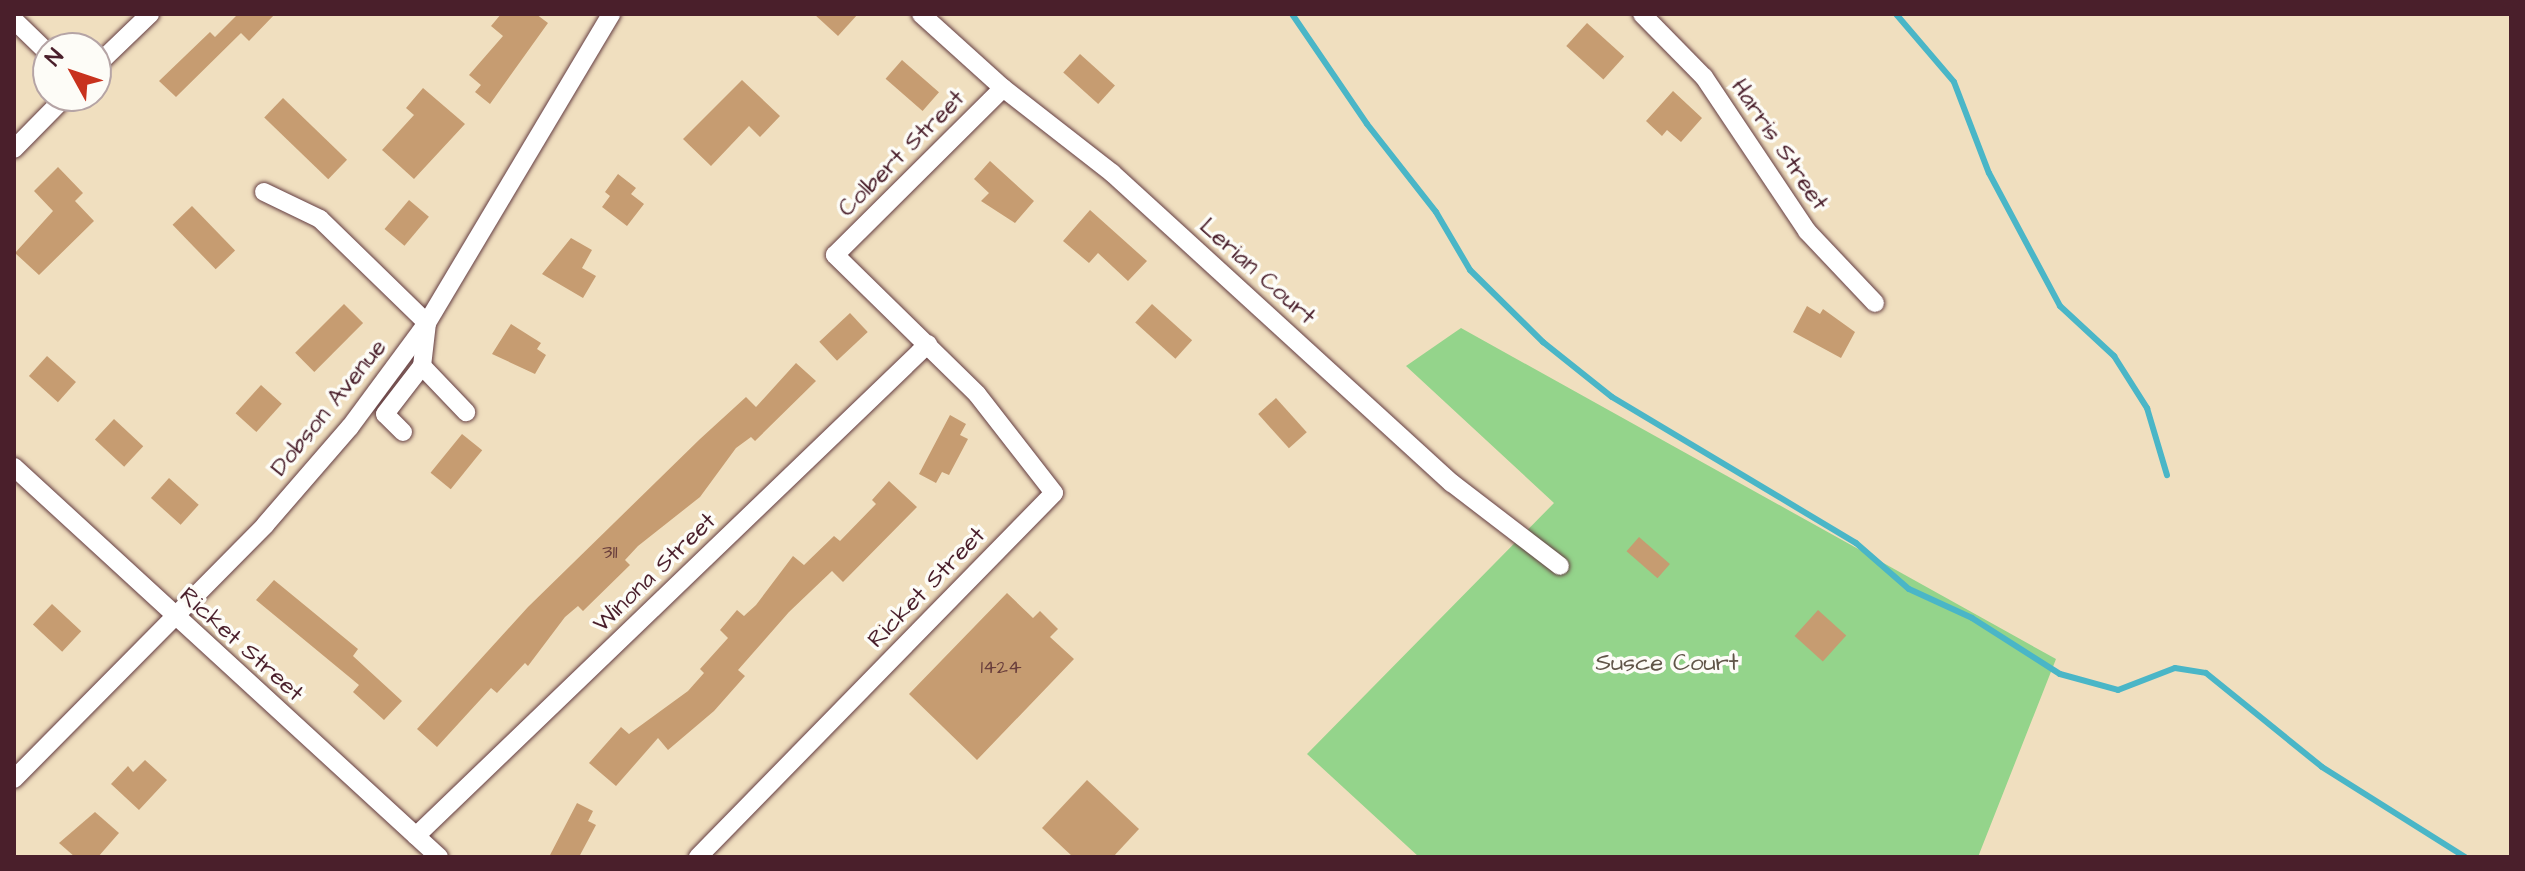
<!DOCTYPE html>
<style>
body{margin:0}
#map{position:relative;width:2525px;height:871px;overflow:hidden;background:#f0dfbf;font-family:"Architects Daughter",sans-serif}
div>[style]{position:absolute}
.green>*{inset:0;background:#94d48b}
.stream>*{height:6px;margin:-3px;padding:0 3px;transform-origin:3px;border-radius:3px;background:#4ab6c7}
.building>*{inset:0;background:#c69c71;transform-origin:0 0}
.roads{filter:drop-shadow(0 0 2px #633c41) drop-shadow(0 0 2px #633c41)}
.minor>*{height:18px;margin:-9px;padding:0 9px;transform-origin:9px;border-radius:9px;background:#fff}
span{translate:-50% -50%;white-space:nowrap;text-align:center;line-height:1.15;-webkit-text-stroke:7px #fdfcf7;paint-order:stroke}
.number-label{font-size:20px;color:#693e3c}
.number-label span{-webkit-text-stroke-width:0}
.street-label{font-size:24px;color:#4a1f2b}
.park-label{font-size:24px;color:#605548}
.frame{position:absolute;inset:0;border:16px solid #4a1f2b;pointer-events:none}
.north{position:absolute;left:32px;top:32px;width:80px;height:80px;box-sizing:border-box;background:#fdfcf7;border:2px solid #b5a4a5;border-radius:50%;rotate:310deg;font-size:22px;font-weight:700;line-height:32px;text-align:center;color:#4a1f2b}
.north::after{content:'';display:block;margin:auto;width:28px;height:36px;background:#c8321e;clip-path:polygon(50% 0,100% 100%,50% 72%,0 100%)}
</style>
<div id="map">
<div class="green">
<div style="clip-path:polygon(1461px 328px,2056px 659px,1978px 857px,1419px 857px,1307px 754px,1554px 503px,1406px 366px)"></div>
</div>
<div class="stream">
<div style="left:1292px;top:14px;width:133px;rotate:55.7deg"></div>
<div style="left:1367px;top:124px;width:112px;rotate:51.9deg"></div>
<div style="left:1436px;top:212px;width:67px;rotate:59.6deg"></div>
<div style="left:1470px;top:270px;width:103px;rotate:44.6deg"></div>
<div style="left:1543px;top:342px;width:88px;rotate:38.6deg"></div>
<div style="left:1612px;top:397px;width:284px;rotate:30.9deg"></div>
<div style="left:1856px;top:543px;width:70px;rotate:41deg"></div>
<div style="left:1909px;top:589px;width:69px;rotate:24.7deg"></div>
<div style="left:1972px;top:618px;width:104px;rotate:32.5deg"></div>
<div style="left:2060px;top:674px;width:60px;rotate:15.4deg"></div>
<div style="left:2118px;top:690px;width:61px;rotate:-21.1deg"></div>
<div style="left:2175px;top:668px;width:31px;rotate:9deg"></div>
<div style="left:2206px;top:673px;width:149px;rotate:39deg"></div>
<div style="left:2322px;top:767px;width:169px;rotate:32.2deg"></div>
<div style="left:1896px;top:14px;width:89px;rotate:49.5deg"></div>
<div style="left:1954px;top:82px;width:97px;rotate:69deg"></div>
<div style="left:1989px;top:173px;width:151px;rotate:61.9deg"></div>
<div style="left:2060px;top:306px;width:74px;rotate:42.8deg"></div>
<div style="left:2114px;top:356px;width:62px;rotate:57.6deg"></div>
<div style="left:2147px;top:408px;width:70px;rotate:73.4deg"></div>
</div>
<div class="building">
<div style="clip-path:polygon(238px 14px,275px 14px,249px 41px,241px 33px,176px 97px,159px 81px,210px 32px,215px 37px)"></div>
<div style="clip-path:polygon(501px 14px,536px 14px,548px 23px,490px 104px,475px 92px,481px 85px,469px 75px,503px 36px,491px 26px)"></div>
<div style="clip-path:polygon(814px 14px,858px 14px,838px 36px)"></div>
<div style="left:1587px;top:23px;width:50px;height:31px;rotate:42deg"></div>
<div style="left:1080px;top:54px;width:47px;height:25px;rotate:42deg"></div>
<div style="left:902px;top:60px;width:49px;height:25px;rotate:41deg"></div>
<div style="clip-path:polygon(742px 80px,780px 116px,760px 137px,749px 126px,711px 166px,683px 139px)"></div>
<div style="clip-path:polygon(423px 88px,465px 124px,414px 179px,382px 150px,414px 115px,406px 108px)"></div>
<div style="clip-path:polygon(1673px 91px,1702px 118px,1681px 142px,1667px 130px,1662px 136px,1646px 121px)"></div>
<div style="left:283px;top:98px;width:89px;height:27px;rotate:44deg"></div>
<div style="clip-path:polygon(990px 161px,1034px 201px,1015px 223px,981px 201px,989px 193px,974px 179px)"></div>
<div style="clip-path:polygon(58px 167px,83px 193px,75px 201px,94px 221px,39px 275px,15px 253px,53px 211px,34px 191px)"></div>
<div style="clip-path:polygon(618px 174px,636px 188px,631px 194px,644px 204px,627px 226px,602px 207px,610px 196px,605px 192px)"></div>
<div style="left:409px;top:200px;width:26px;height:38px;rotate:40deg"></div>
<div style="left:192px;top:206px;width:62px;height:27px;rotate:46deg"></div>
<div style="clip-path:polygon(1090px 210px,1147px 261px,1128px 281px,1098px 253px,1089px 263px,1063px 241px)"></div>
<div style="clip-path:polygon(571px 238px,592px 250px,582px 268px,596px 276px,583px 298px,542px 274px)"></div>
<div style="left:344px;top:304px;width:27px;height:69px;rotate:45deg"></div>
<div style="left:1152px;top:304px;width:54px;height:25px;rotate:42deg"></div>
<div style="clip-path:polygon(1807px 306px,1820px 314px,1823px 309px,1855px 332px,1841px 358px,1793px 332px)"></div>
<div style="left:850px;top:313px;width:26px;height:42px;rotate:47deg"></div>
<div style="clip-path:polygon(511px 324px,541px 343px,537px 349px,546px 355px,535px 374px,492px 354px)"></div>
<div style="left:47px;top:356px;width:39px;height:27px;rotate:42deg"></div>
<div style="clip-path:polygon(796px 363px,816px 381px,755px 441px,751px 437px,736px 448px,700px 497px,638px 546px,625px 560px,630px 565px,583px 611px,578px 606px,565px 617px,528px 666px,525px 663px,497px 693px,491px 688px,437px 747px,417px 729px,528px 607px,700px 439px,746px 397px,756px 407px)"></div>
<div style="left:261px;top:385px;width:28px;height:38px;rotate:42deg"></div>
<div style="left:1276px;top:398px;width:46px;height:24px;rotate:48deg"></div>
<div style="clip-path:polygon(950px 415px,966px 424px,960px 435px,968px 439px,949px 475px,942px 472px,936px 483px,919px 474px)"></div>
<div style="left:114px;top:419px;width:40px;height:28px;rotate:43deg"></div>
<div style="left:462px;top:434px;width:26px;height:50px;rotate:39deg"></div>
<div style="left:169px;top:478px;width:40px;height:27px;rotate:42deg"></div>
<div style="clip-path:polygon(889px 481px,917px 507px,843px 582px,832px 571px,789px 612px,738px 670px,745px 676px,714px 711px,668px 750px,658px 738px,616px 786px,589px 763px,621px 727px,629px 734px,688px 691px,704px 673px,700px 669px,728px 638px,720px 630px,737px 610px,744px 616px,756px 605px,793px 556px,804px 565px,834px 536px,840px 541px,876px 504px,872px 500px)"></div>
<div style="left:1639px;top:537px;width:41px;height:19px;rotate:41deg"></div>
<div style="clip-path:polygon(274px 580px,358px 649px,353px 656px,402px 701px,384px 720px,353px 692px,359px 685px,256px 600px)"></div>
<div style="clip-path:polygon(1007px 593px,1033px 618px,1040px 611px,1058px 629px,1050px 637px,1074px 659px,977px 760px,909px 694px)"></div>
<div style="left:52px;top:604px;width:40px;height:28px;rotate:43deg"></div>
<div style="left:1818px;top:610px;width:38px;height:35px;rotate:42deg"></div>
<div style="clip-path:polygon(145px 760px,167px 780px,139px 810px,111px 784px,128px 766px,133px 772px)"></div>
<div style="clip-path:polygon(1087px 780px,1139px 829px,1113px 857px,1073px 857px,1042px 828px)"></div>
<div style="clip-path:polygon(577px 803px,593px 811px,588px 821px,596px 825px,579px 857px,549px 857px)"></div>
<div style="clip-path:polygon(95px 812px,119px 833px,98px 857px,75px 857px,59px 843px)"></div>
</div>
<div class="roads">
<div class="minor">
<div style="left:921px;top:14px;width:110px;rotate:42.1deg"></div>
<div style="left:1003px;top:88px;width:138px;rotate:37.9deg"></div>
<div style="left:1112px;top:173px;width:460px;rotate:42.4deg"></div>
<div style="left:1452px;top:483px;width:136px;rotate:37.5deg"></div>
<div style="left:1642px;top:14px;width:88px;rotate:45.5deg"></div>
<div style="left:1704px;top:77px;width:185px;rotate:56.2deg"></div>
<div style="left:1807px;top:231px;width:99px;rotate:46.6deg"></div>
<div style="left:14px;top:20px;width:47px;rotate:44.1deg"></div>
<div style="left:96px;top:66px;width:75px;rotate:-43.9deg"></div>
<div style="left:14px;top:149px;width:74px;rotate:-45.5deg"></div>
<div style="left:264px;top:192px;width:62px;rotate:25.7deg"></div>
<div style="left:320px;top:219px;width:149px;rotate:44.2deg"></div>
<div style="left:427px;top:323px;width:43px;rotate:96.6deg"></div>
<div style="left:422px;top:366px;width:64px;rotate:46.3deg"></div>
<div style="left:403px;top:432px;width:25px;rotate:-135deg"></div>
<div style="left:385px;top:414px;width:61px;rotate:-52.4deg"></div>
<div style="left:14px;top:467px;width:577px;rotate:42.54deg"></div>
<div style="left:14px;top:779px;width:357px;rotate:-45.3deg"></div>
<div style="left:265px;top:525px;width:130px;rotate:-49.1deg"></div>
<div style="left:350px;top:427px;width:129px;rotate:-53.5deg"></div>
<div style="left:427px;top:323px;width:360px;rotate:-59.2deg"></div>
<div style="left:416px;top:836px;width:710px;rotate:-43.86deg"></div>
<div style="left:698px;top:857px;width:509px;rotate:-45.64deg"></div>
<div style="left:1054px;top:493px;width:125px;rotate:-127.9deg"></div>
<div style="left:977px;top:394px;width:199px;rotate:-135.6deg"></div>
<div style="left:835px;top:255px;width:237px;rotate:-44.8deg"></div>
</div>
</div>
<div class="number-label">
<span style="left:610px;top:552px">311</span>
<span style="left:1001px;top:667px">1424</span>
</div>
<div class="street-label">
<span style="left:1779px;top:145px;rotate:56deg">Harris Street</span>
<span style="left:902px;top:154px;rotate:-45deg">Colbert Street</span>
<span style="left:1257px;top:272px;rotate:42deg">Lerian Court</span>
<span style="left:329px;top:408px;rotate:-51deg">Dobson Avenue</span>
<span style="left:655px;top:573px;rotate:-44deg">Winona Street</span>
<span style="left:927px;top:588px;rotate:-46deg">Ricket Street</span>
<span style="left:241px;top:645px;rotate:42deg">Ricket Street</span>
</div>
<div class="park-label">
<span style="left:1667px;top:664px">Susce Court</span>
</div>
<div class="frame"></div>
<div class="north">N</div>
</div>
